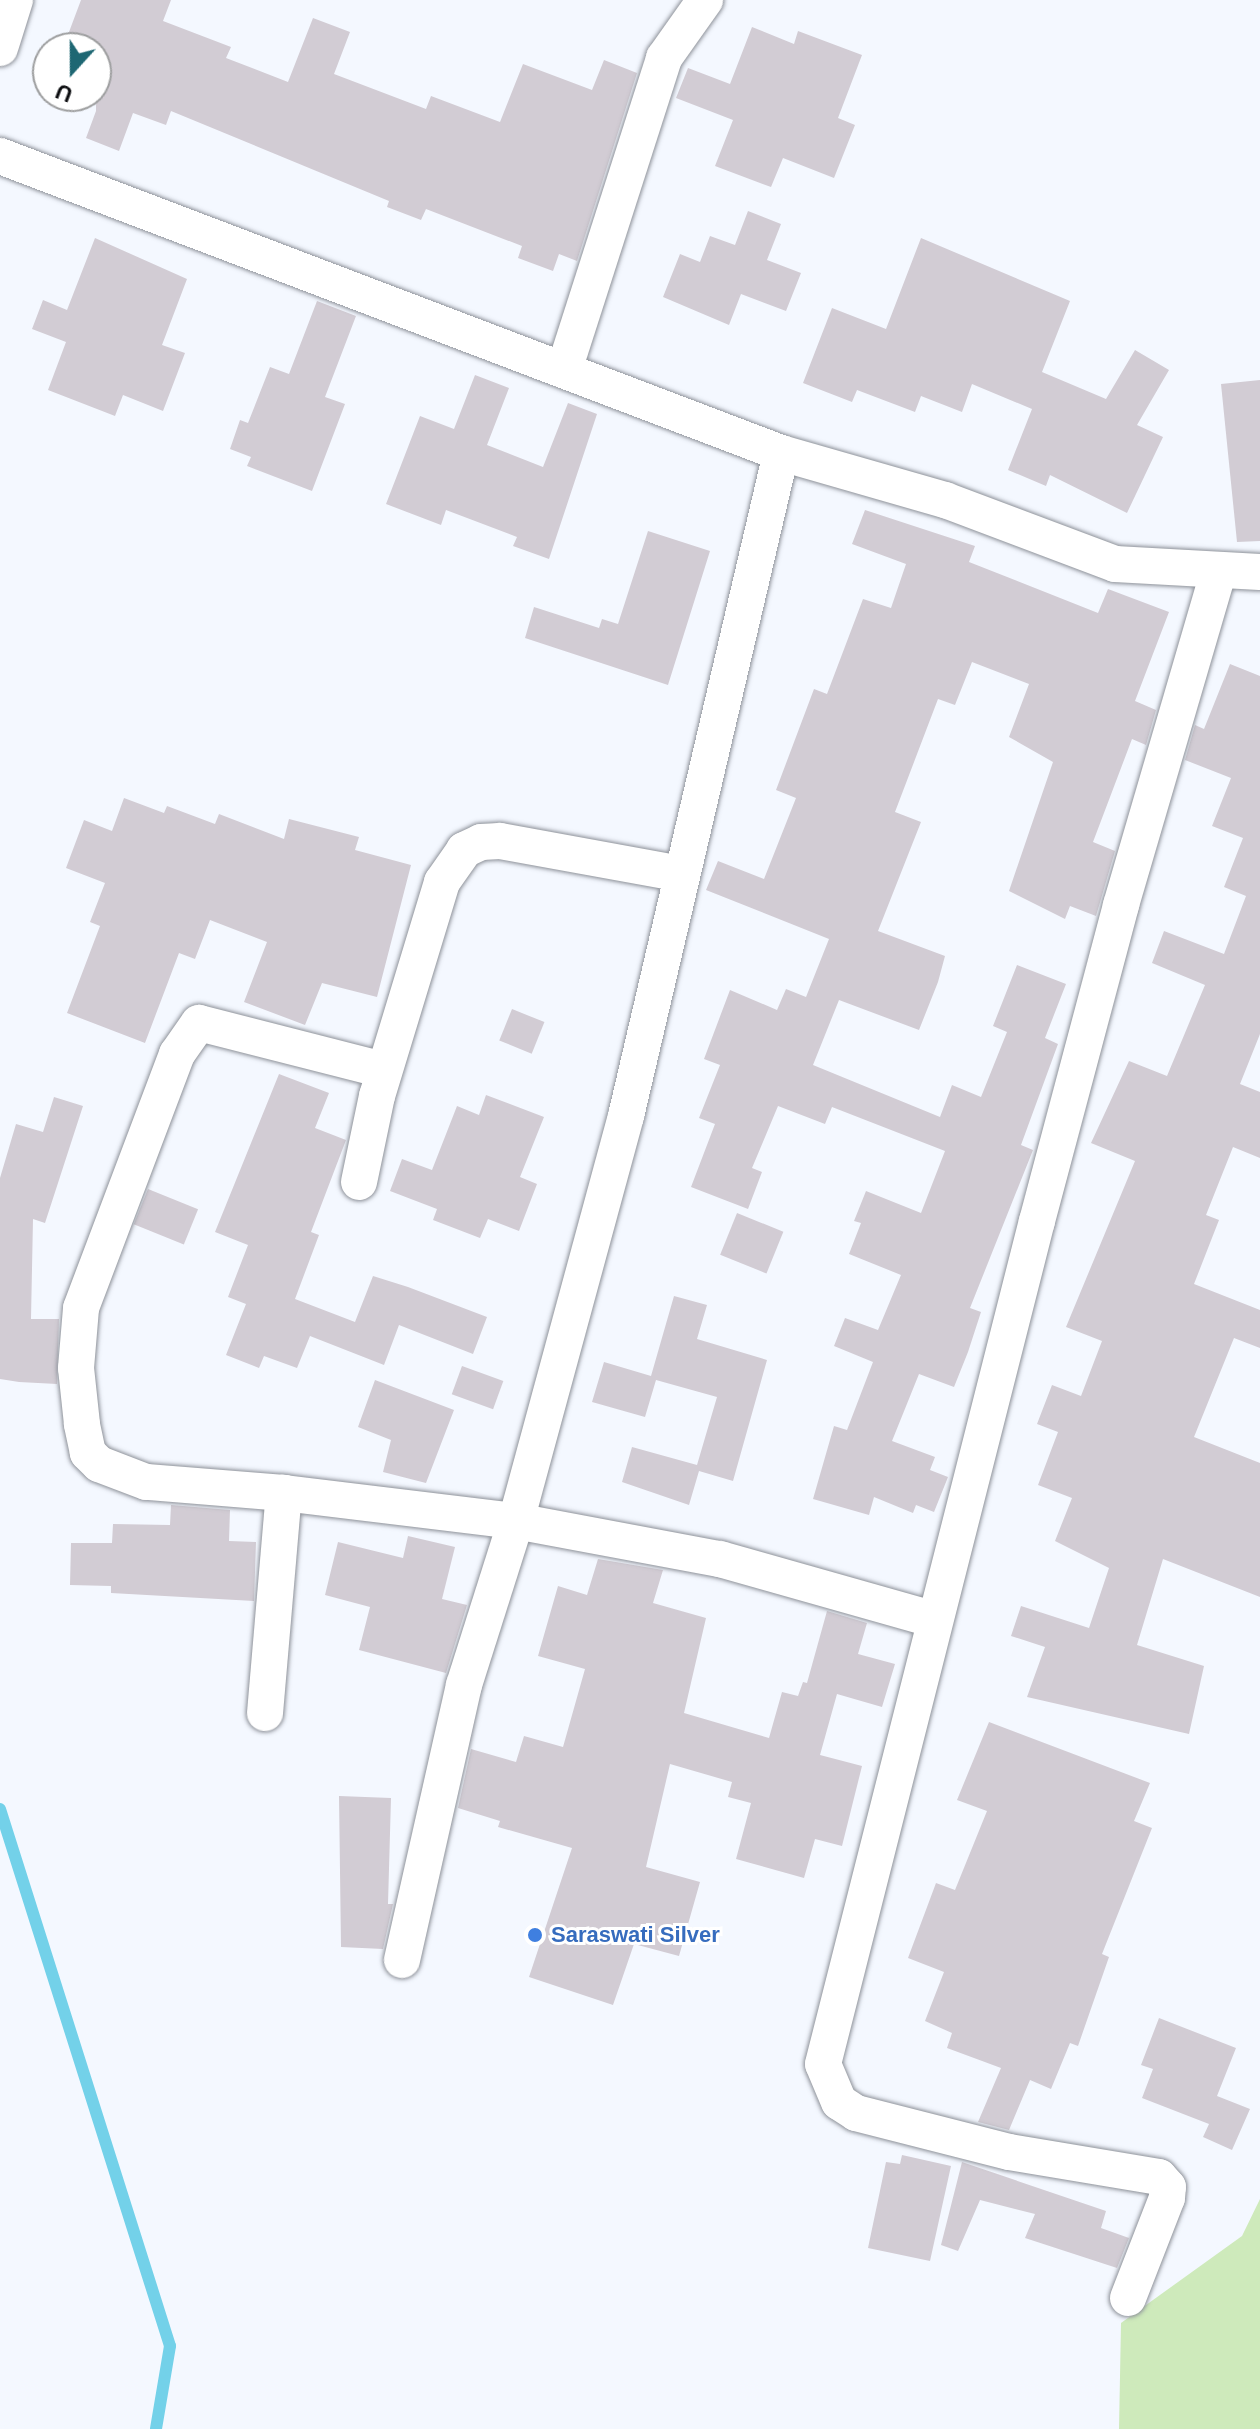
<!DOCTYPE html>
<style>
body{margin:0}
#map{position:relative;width:1260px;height:2429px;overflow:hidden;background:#f4f8ff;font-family:Helvetica,sans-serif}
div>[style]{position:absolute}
.green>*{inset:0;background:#ceeabb}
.stream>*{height:12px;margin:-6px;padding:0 6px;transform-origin:6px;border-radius:6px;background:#73d1e9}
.building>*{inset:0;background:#d2ccd4;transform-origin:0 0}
.roads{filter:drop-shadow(0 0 2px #8e929a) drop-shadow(0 0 2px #8e929a)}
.street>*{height:36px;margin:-18px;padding:0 18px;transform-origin:18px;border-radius:18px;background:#fff}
.dots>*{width:22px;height:22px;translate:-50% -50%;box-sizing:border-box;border:4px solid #fff;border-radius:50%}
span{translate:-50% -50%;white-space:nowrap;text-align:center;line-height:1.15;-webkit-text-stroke:6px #fff;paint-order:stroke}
.shop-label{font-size:22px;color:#366cbe;font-weight:700}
.left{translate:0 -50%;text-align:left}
.north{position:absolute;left:32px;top:32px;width:80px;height:80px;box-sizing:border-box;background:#fff;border:2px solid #9d9e9f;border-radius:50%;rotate:201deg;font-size:22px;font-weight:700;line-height:32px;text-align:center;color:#0b0c0f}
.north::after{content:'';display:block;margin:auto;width:28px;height:36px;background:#1e6773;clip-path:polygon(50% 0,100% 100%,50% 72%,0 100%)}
</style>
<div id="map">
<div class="green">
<div style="clip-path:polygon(1260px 2199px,1260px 2429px,1119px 2429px,1121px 2323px,1242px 2236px)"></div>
</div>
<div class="stream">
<div style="left:0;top:1809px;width:563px;rotate:72.43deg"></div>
<div style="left:170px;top:2346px;width:84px;rotate:99.6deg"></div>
</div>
<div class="building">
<div style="clip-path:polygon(81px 0,171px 0,163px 21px,231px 47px,226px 58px,288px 82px,313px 18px,350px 32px,334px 74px,426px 109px,431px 96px,500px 122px,523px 64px,592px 90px,604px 60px,637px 73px,577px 261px,559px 254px,553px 271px,518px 258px,522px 246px,426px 209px,421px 220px,387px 207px,389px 201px,171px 111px,166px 125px,133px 113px,119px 151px,86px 138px,96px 111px,96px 48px,63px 48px)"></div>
<div style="clip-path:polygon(752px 27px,794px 44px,798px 31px,862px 55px,838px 118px,855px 125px,834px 178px,783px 158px,771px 187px,715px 166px,733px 120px,676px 98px,688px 68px,730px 84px)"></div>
<div style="clip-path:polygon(748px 211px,781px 224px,767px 260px,801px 273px,786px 311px,741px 294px,729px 325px,663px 297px,680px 254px,700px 262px,710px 236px,735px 245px)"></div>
<div style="clip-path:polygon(95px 238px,187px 279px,162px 345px,185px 353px,163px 411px,123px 395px,115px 416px,48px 390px,66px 342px,32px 329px,43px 300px,67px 310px)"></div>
<div style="clip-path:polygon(921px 238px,1070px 301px,1042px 372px,1106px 399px,1135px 350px,1169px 370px,1137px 425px,1163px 437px,1127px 513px,1050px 475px,1046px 486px,1008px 470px,1032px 409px,972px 384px,962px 412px,921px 396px,915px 412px,857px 390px,852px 402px,803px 383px,832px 308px,886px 329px)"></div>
<div style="clip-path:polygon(317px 301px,356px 316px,325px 397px,345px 404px,312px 491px,247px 466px,251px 457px,230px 449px,240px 420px,248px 423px,270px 367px,289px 374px)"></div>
<div style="clip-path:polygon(475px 375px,509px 388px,487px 445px,543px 467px,568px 403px,597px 414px,549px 559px,513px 546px,517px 537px,446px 510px,441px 525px,386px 504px,420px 416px,454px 429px)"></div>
<div style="clip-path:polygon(1260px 380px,1260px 541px,1237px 542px,1221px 384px)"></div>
<div style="clip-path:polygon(865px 510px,975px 546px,969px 562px,1098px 613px,1108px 589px,1169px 612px,1135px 701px,1156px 710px,1146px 745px,1132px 739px,1093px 842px,1115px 851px,1096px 916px,1070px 906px,1065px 919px,1009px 891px,1053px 762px,1009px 737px,1029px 684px,972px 662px,955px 705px,938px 699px,895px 812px,921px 822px,878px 931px,945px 956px,938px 982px,919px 1030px,839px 1000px,813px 1065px,940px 1117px,952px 1085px,981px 1097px,1007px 1032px,993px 1026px,1017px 965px,1066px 984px,1045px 1038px,1058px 1044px,1021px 1145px,1033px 1150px,970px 1308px,981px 1312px,968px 1352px,954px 1387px,919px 1374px,892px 1441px,935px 1457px,930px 1470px,948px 1477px,934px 1512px,916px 1505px,913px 1513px,874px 1497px,869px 1515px,813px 1499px,834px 1426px,847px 1430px,873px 1362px,834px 1346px,845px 1318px,878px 1330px,901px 1275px,849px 1254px,861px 1223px,854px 1221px,866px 1191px,921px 1213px,945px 1151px,832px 1107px,825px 1124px,778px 1106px,752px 1168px,762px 1172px,748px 1209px,691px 1187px,715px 1124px,699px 1118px,720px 1065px,704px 1059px,730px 990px,777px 1010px,786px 989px,806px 997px,829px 939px,706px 890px,718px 861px,764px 879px,796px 798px,776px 790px,814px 689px,827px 694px,863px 599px,891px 608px,906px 564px,852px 544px)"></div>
<div style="clip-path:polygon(648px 531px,710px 551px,668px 685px,525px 638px,534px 607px,599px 628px,602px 619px,618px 624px)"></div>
<div style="clip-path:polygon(1230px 664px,1260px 676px,1260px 1034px,1240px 1084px,1260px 1092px,1260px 1158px,1233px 1147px,1206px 1215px,1219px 1220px,1194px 1284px,1260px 1310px,1260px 1348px,1234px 1338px,1194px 1437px,1260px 1463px,1260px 1597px,1163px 1559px,1137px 1645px,1204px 1666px,1189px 1734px,1027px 1697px,1045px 1647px,1011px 1636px,1021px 1606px,1089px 1628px,1109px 1568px,1055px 1541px,1072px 1498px,1038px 1485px,1058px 1432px,1037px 1424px,1052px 1385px,1081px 1396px,1102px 1341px,1066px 1327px,1135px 1161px,1091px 1143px,1129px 1061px,1167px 1076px,1205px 985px,1152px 963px,1164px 931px,1224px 954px,1246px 896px,1224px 887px,1243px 838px,1212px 826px,1231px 778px,1185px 760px,1195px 725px,1204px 729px)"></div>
<div style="clip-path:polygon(124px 798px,164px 813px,167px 806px,215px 824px,219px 814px,284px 839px,289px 819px,359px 837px,355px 850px,411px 865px,377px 997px,322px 983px,305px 1025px,244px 1002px,267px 942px,210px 920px,195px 959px,179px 953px,145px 1043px,67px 1013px,100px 926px,90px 922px,105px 883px,66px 868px,84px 820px,112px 831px)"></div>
<div style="left:512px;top:1009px;width:35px;height:34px;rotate:22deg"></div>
<div style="clip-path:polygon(279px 1074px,329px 1093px,315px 1128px,346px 1140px,311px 1232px,319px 1235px,295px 1299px,355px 1322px,373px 1276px,408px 1287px,487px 1317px,473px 1354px,399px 1325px,384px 1365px,310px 1336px,297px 1368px,264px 1356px,259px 1368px,226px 1355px,246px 1304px,228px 1297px,248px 1245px,215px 1232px)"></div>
<div style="clip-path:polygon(486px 1095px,544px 1117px,520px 1177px,537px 1184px,519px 1231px,488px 1219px,480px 1238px,433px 1220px,437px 1209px,390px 1191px,402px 1159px,432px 1170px,457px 1106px,479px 1115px)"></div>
<div style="clip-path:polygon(54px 1097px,83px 1106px,45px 1223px,33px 1219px,31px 1319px,59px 1319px,57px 1384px,19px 1382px,0 1379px,0 1178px,16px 1124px,43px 1132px)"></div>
<div style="left:148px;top:1189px;width:54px;height:38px;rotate:22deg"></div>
<div style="left:737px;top:1213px;width:50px;height:45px;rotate:22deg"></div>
<div style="clip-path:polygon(674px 1296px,707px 1305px,697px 1339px,767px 1360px,733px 1481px,699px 1471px,689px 1505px,622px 1482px,632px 1447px,697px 1465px,717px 1397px,656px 1380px,645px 1417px,592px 1402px,604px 1362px,651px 1376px)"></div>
<div style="left:462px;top:1366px;width:44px;height:30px;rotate:20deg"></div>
<div style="clip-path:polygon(375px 1380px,454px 1410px,426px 1483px,383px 1472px,391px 1440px,358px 1427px)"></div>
<div style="clip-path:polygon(171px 1505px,230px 1510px,229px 1541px,256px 1542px,254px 1601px,111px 1593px,111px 1586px,70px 1585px,71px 1543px,112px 1543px,113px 1524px,170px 1525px)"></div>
<div style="clip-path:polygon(408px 1536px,455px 1547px,442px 1599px,467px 1605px,446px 1673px,359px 1650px,370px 1607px,325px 1595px,338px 1542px,403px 1558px)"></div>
<div style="clip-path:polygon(598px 1559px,663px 1570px,653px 1603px,706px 1618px,684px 1713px,769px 1738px,782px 1692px,798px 1696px,803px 1682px,807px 1683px,827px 1611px,867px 1623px,858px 1654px,895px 1664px,882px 1707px,837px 1694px,820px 1755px,862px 1766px,842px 1846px,815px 1839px,804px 1878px,736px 1859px,751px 1803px,728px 1797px,732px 1782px,670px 1764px,646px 1867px,700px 1882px,679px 1956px,634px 1944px,613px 2005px,529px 1977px,572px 1848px,498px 1827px,500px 1821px,458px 1808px,471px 1749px,516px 1762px,524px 1736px,563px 1747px,585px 1669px,538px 1656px,558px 1586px,587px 1595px)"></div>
<div style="clip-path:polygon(989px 1722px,1150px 1783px,1134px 1821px,1152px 1828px,1102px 1954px,1109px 1957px,1078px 2046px,1070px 2043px,1051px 2089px,1030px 2080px,1009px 2130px,978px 2122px,1001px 2068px,947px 2048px,952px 2033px,925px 2021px,944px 1972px,908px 1958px,936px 1883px,955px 1890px,987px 1811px,957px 1800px)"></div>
<div style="clip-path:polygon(339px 1796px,391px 1798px,388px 1904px,393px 1904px,383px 1949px,341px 1947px)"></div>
<div style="clip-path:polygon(1159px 2018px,1236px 2048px,1217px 2096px,1250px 2109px,1232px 2150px,1203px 2137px,1209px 2124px,1142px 2098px,1153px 2069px,1141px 2065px)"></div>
<div style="clip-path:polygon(902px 2155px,951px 2166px,930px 2261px,868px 2248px,886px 2162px,900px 2164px)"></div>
<div style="clip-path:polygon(962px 2162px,1106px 2211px,1101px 2228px,1129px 2238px,1117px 2268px,1025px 2238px,1035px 2214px,980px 2200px,958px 2251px,941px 2245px)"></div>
</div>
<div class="roads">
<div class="street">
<div style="left:0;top:48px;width:50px;rotate:-72.6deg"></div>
<div style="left:0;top:156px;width:836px;rotate:20.82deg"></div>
<div style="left:781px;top:453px;width:171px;rotate:16deg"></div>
<div style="left:945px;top:500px;width:182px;rotate:20.6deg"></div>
<div style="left:1115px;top:564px;width:145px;rotate:3.2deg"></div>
<div style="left:564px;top:370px;width:328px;rotate:-72.2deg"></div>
<div style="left:664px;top:58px;width:71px;rotate:-54.7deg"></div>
<div style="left:359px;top:1182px;width:88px;rotate:-78.2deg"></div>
<div style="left:377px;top:1096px;width:224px;rotate:-73.1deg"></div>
<div style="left:442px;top:882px;width:39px;rotate:-55deg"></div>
<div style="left:464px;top:850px;width:19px;rotate:-25deg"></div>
<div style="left:481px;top:842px;width:19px;rotate:-3deg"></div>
<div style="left:500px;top:841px;width:184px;rotate:10.3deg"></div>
<div style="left:284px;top:1493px;width:138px;rotate:-175.4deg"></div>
<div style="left:146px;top:1482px;width:50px;rotate:-159deg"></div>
<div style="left:99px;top:1464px;width:16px;rotate:-135deg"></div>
<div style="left:88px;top:1453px;width:30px;rotate:-102deg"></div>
<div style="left:82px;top:1424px;width:56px;rotate:-96.1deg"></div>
<div style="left:76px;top:1368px;width:60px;rotate:-85.2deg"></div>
<div style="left:81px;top:1308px;width:272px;rotate:-69.3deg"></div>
<div style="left:177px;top:1054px;width:38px;rotate:-55deg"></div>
<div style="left:199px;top:1023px;width:191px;rotate:14.3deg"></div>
<div style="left:265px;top:1713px;width:221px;rotate:-85.1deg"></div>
<div style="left:284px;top:1493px;width:234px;rotate:6.9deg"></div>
<div style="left:516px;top:1521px;width:208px;rotate:10.6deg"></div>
<div style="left:720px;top:1559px;width:223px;rotate:15.8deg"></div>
<div style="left:402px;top:1960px;width:282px;rotate:-77.3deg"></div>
<div style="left:464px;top:1685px;width:172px;rotate:-72.4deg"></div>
<div style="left:516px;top:1521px;width:420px;rotate:-74.8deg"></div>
<div style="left:626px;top:1116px;width:681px;rotate:-76.84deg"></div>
<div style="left:1128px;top:2298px;width:107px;rotate:-68.7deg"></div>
<div style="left:1167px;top:2198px;width:11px;rotate:-85deg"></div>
<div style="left:1168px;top:2187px;width:13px;rotate:-132deg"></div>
<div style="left:1159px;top:2177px;width:152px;rotate:-170.5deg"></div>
<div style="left:1009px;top:2152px;width:158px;rotate:-165.7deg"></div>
<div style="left:856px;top:2113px;width:20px;rotate:-147deg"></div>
<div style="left:839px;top:2102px;width:41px;rotate:-112.8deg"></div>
<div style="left:823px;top:2064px;width:870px;rotate:-75.76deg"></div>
<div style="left:1037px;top:1221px;width:327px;rotate:-75.1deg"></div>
<div style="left:1121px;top:905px;width:346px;rotate:-73.7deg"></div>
</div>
</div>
<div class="dots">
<div style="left:535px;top:1935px;background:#3f7fe0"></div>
</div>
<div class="shop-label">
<span class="left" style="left:551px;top:1935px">Saraswati Silver</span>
</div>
<div class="north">U</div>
</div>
